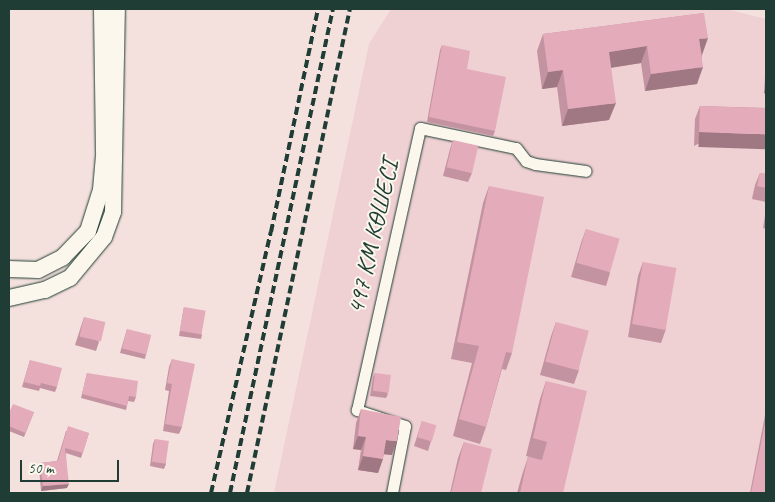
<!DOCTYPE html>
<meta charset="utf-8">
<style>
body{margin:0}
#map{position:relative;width:775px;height:502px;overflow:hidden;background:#f4e0dd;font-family:Caveat,sans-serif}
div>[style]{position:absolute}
.built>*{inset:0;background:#efd0d3}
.roads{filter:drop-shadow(0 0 1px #1f3d34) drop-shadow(0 0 1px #1f3d34)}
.street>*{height:11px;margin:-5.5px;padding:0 5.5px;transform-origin:5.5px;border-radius:5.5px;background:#fbf7ec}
.secondary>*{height:16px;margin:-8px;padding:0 8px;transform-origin:8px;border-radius:8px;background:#fbf7ec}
.rail>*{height:4px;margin-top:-2px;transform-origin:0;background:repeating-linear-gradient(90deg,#1f3d34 0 8px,transparent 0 12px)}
.wall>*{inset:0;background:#c493a1}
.shaded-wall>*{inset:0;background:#a07883;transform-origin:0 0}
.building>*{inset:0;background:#e4abbb;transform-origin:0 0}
span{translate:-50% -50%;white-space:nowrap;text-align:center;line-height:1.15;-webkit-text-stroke:4px #fbf7ec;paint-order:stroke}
.street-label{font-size:25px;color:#1f3d34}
.frame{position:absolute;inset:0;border:10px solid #1f3d34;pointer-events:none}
.scale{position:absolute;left:20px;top:460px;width:99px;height:22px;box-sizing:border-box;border:2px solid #1f3d34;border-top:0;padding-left:6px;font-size:15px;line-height:18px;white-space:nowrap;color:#1f3d34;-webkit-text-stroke:4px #fbf7ec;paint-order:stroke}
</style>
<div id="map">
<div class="built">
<div style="clip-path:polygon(391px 9px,726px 9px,766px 19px,766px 493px,274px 493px,369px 44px)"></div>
</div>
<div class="roads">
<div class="street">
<div style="left:392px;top:493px;width:68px;rotate:-79deg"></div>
<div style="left:405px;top:426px;width:51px;rotate:-161.6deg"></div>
<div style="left:357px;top:410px;width:289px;rotate:-77.4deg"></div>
<div style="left:420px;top:128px;width:98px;rotate:11.8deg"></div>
<div style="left:516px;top:148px;width:16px;rotate:52deg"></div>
<div style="left:526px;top:161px;width:9px;rotate:18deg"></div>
<div style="left:535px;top:164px;width:51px;rotate:7.8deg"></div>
</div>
<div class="secondary">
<div style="left:9px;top:269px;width:29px;rotate:2deg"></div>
<div style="left:38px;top:270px;width:28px;rotate:-27deg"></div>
<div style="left:63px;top:257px;width:36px;rotate:-46deg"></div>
<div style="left:88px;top:231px;width:43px;rotate:-72.4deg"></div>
<div style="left:101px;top:190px;width:38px;rotate:-85deg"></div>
<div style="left:104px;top:152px;width:143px;rotate:-90.8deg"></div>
<div style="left:9px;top:298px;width:37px;rotate:-13deg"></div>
<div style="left:45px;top:290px;width:28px;rotate:-26deg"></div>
<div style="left:70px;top:278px;width:53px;rotate:-50.3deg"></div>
<div style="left:104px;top:237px;width:27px;rotate:-70deg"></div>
<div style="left:113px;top:212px;width:203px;rotate:-88.9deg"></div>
</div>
</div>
<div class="rail">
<div style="left:211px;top:493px;width:268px;rotate:-77.1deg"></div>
<div style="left:271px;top:232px;width:228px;rotate:-78.1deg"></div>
<div style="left:230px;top:493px;width:495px;rotate:-78deg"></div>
<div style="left:247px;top:493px;width:495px;rotate:-78deg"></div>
</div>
<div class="wall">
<div style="clip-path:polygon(704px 13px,702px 55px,697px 84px,645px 91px,641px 63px,611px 68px,609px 120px,562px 126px,557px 87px,542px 89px,537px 51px,543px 34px)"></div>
<div style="clip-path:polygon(442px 45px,467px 69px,495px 131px,493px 136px,427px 122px,440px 50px)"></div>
<div style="clip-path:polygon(766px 62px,766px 94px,764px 93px)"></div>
<div style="clip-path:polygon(700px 106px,766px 108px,694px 146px,695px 119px)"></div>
<div style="clip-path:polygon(453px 140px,472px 173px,468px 182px,443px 176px,450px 149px)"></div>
<div style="clip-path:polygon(760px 173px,766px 174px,766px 202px,752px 199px,755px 185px)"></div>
<div style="clip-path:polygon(489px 186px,512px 353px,506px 370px,502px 369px,486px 427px,480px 444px,453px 436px,472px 363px,451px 359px,483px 203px)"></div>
<div style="clip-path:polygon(766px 209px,766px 229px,763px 228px)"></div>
<div style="clip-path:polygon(586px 229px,610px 273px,606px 286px,571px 277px,581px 243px)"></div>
<div style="clip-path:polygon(643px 262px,666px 329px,661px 343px,628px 337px,638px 276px)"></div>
<div style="clip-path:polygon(184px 307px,202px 335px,201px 339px,179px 336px,183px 312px)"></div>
<div style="clip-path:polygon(84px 317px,99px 342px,96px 351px,75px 345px)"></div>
<div style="clip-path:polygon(556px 322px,579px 370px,574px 384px,540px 375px,551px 336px)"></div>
<div style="clip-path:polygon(127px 329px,146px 354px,145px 359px,120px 353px)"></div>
<div style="clip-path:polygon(172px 359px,182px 427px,179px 434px,163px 431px,169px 391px,165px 390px,169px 367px)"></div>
<div style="clip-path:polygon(30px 360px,57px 387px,55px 392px,40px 388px,39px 391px,22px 387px)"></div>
<div style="clip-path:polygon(87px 373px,136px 397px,134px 402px,128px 401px,126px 410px,81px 398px)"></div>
<div style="clip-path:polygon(375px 373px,388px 394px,386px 398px,370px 396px,373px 377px)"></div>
<div style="clip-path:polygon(546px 381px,563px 493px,517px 493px,522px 475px,528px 457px,540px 460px,526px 456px,540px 399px)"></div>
<div style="clip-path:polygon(361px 409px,392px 455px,384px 454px,378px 473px,358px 470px,361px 450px,353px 449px,356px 423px)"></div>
<div style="clip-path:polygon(766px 410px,766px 493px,750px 493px)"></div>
<div style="clip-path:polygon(34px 412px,24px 437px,9px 431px,9px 413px)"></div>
<div style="clip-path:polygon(422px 421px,431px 441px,428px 451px,414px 446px)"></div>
<div style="clip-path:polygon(66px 431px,89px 433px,81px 458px,66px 453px,67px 488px,41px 491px,39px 468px,40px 463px,57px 461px)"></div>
<div style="clip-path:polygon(155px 439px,166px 464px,164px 469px,150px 466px,153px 444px)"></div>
<div style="clip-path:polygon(464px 442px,481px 493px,450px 493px,458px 458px)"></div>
</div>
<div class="shaded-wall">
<div style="clip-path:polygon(708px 38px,702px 55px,699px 39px)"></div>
<div style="clip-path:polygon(647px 46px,641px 63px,602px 69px,609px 52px)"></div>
<div style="clip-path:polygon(703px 67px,697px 84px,645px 91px,651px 74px)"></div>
<div style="clip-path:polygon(563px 70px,557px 87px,542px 89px,548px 72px)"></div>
<div style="clip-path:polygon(765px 89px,766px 89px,766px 94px,764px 93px)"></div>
<div style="clip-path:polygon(616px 103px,609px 120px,562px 126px,568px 109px)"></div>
<div style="left:699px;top:132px;width:67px;height:15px;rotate:2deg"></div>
<div style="clip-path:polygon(358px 436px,366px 437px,361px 450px,353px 449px)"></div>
<div style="clip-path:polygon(386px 440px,397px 441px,392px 455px,381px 454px)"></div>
<div style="clip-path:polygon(363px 456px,383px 459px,378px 473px,358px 470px)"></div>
<div style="clip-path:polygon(69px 484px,67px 488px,41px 491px,43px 486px)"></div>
</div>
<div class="building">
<div style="clip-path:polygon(704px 13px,708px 38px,699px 39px,703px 67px,651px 74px,647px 46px,609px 52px,616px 103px,568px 109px,563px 70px,548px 72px,543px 34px)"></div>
<div style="clip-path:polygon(442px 45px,470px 51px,467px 69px,506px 77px,495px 131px,429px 117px)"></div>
<div style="left:700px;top:106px;width:66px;height:26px;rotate:2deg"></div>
<div style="left:453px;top:140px;width:26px;height:28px;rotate:13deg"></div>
<div style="clip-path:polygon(760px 173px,766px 174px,766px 188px,757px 186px)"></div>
<div style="clip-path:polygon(489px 186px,544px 197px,512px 353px,506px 352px,486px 427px,459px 419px,479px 346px,457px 342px)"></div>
<div style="left:586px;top:229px;width:35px;height:35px;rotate:16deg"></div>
<div style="left:643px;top:262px;width:34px;height:63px;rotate:10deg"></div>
<div style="left:184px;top:307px;width:22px;height:24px;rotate:10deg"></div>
<div style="left:84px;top:317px;width:22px;height:20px;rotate:13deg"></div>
<div style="left:556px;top:322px;width:34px;height:41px;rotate:15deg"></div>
<div style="left:127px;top:329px;width:25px;height:20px;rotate:14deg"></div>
<div style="clip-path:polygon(172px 359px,195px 364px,182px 427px,165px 424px,172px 384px,167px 383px)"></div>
<div style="clip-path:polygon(30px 360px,62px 368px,57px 387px,41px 383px,40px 386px,24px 382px)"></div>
<div style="clip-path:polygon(87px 373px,138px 381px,136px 397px,129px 396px,127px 406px,82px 394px)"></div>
<div style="left:375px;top:373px;width:16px;height:18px;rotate:7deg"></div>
<div style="clip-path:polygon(546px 381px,587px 391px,563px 493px,520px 493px,528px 457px,542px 460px,547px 442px,533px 438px)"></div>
<div style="clip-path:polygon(13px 404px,34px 412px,25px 433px,9px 426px,9px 413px)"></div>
<div style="clip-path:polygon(361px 409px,401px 417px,397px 441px,386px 440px,383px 459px,363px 456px,366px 437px,358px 436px)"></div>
<div style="clip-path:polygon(766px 418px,766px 493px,751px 493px)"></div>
<div style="left:422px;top:421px;width:15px;height:17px;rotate:16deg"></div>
<div style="clip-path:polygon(68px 426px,89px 433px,83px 453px,65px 448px,69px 484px,43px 486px,40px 463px,58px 461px)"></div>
<div style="left:155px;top:439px;width:14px;height:23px;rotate:8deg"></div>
<div style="clip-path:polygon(464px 442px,492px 449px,481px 493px,451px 493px)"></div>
</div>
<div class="street-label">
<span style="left:373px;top:237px;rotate:-77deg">497 КМ КӨШЕСІ</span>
</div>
<div class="frame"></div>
<div class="scale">50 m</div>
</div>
